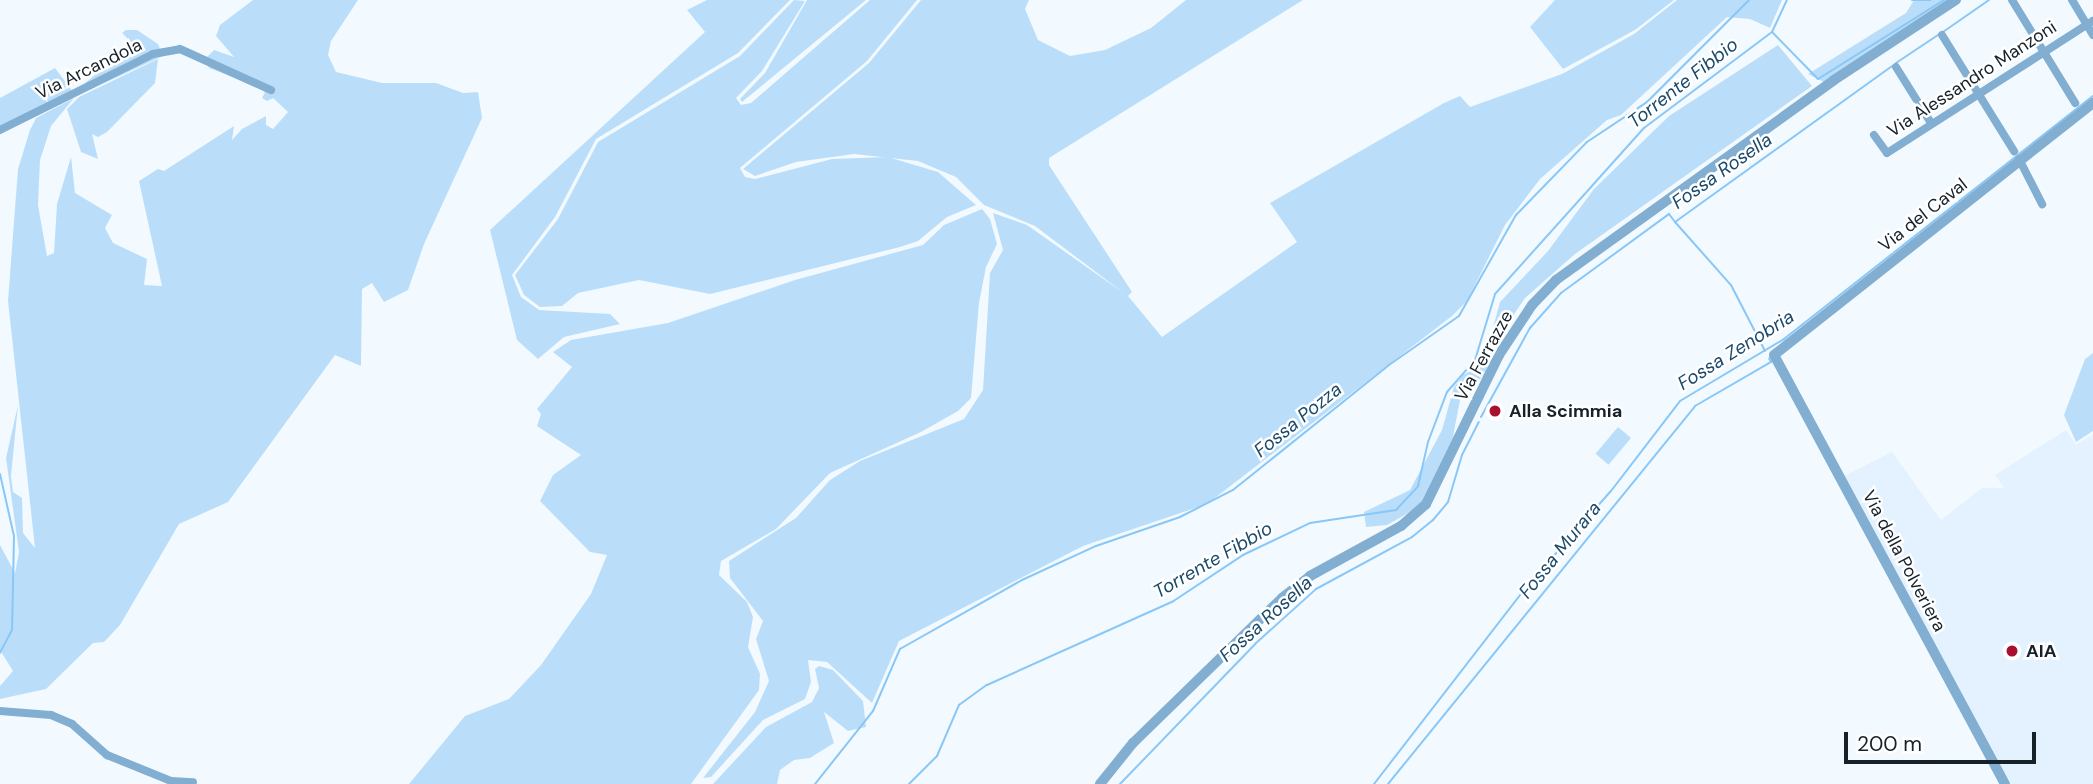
<!DOCTYPE html>
<style>
body{margin:0}
#map{position:relative;width:2093px;height:784px;overflow:hidden;background:#f3faff;font-family:"DM Sans",sans-serif}
div>[style]{position:absolute}
.built>*{inset:0;background:#e3f2fe}
.green>*{inset:0;background:#badefa;transform-origin:0 0}
.stream>*{height:2px;margin:-1px;padding:0 1px;transform-origin:1px;border-radius:1px;background:#88c7f7}
.minor>*{height:8px;margin:-4px;padding:0 4px;transform-origin:4px;border-radius:4px;background:#82aed1}
.tertiary>*{height:10px;margin:-5px;padding:0 5px;transform-origin:5px;border-radius:5px;background:#82aed1}
.dots>*{width:19px;height:19px;translate:-50% -50%;box-sizing:border-box;border:4px solid #fff;border-radius:50%}
span{translate:-50% -50%;white-space:nowrap;text-align:center;line-height:1.15;-webkit-text-stroke:5px #fff;paint-order:stroke}
.street-label{font-size:18px;color:#16212a}
.poi-label{font-size:18px;color:#16212a;font-weight:700}
.left{translate:0 -50%;text-align:left}
.water-label{font-size:19px;color:#1b4a6a;font-style:italic}
.scale{position:absolute;left:1844px;top:732px;width:192px;height:32px;box-sizing:border-box;border:4px solid #16212a;border-top:0;padding-left:9px;font-size:21px;line-height:24px;white-space:nowrap;color:#16212a;-webkit-text-stroke:5px #fff;paint-order:stroke}
</style>
<div id="map">
<div class="built">
<div style="clip-path:polygon(2066px 430px,2076px 445px,2093px 434px,2093px 784px,2011px 784px,1844px 476px,1892px 452px,1941px 520px,1982px 488px,2004px 488px,1995px 475px)"></div>
</div>
<div class="green">
<div style="clip-path:polygon(253px 0,358px 0,331px 41px,328px 55px,336px 72px,382px 83px,436px 83px,463px 93px,478px 92px,482px 118px,424px 244px,408px 290px,384px 302px,372px 283px,362px 289px,361px 366px,335px 355px,228px 502px,179px 524px,120px 625px,104px 642px,93px 643px,46px 689px,0 699px,0 686px,13px 671px,0 650px,0 545px,15px 573px,19px 552px,6px 458px,18px 405px,11px 476px,13px 492px,22px 498px,23px 533px,35px 548px,8px 301px,18px 169px,30px 130px,36px 118px,74px 98px,51px 126px,40px 160px,38px 205px,47px 256px,54px 253px,57px 204px,71px 157px,75px 193px,112px 215px,105px 228px,113px 243px,147px 259px,144px 285px,162px 286px,139px 181px,158px 169px,164px 171px,234px 126px,232px 140px,242px 129px,266px 116px,266px 125px,273px 129px,288px 112px,273px 98px,267px 101px,262px 98px,265px 92px,257px 86px,209px 68px,205px 59px,214px 50px,234px 57px,216px 36px,220px 25px)"></div>
<div style="clip-path:polygon(707px 0,790px 0,738px 53px,596px 139px,555px 217px,512px 275px,521px 297px,539px 310px,610px 314px,620px 324px,564px 337px,538px 359px,517px 340px,490px 230px,705px 32px,687px 10px)"></div>
<div style="clip-path:polygon(794px 0,805px 1px,762px 71px,736px 98px,741px 105px,751px 103px,870px 0,917px 0,867px 61px,740px 168px,745px 177px,755px 179px,832px 159px,888px 157px,938px 172px,976px 205px,947px 217px,918px 241px,900px 247px,710px 294px,639px 280px,578px 293px,562px 306px,540px 307px,524px 295px,515px 275px,558px 219px,598px 142px,740px 56px)"></div>
<div style="clip-path:polygon(807px 0,866px 0,742px 102px,740px 99px,765px 73px)"></div>
<div style="clip-path:polygon(921px 0,1029px 0,1025px 9px,1038px 40px,1070px 56px,1105px 50px,1151px 28px,1186px 0,1303px 0,1049px 158px,1049px 165px,1132px 292px,1128px 296px,1162px 337px,1297px 242px,1270px 203px,1444px 103px,1460px 96px,1470px 107px,1562px 74px,1634px 34px,1677px 0,1782px 0,1770px 28px,1750px 19px,1727px 17px,1621px 115px,1607px 120px,1540px 179px,1505px 225px,1467px 301px,1452px 316px,1207px 504px,1083px 546px,899px 641px,872px 703px,827px 662px,808px 660px,811px 682px,805px 699px,763px 720px,711px 777px,703px 778px,755px 712px,769px 681px,756px 639px,763px 621px,730px 578px,729px 561px,796px 518px,830px 480px,860px 461px,964px 419px,983px 390px,990px 273px,1003px 250px,993px 213px,1027px 225px,1125px 294px,1035px 226px,984px 205px,956px 177px,918px 161px,854px 154px,796px 162px,755px 176px,743px 169px,869px 63px)"></div>
<div style="clip-path:polygon(1555px 0,1674px 0,1635px 30px,1563px 69px,1530px 27px)"></div>
<div style="clip-path:polygon(1914px 0,1949px 0,1824px 82px,1808px 74px,1906px 13px)"></div>
<div style="clip-path:polygon(126px 30px,137px 30px,158px 44px,163px 56px,89px 90px,84px 84px,127px 48px,130px 41px,122px 33px)"></div>
<div style="clip-path:polygon(1778px 45px,1812px 86px,1575px 254px,1525px 298px,1485px 357px,1500px 302px,1548px 251px,1594px 189px,1669px 116px)"></div>
<div style="clip-path:polygon(158px 59px,155px 83px,107px 132px,98px 137px,92px 134px,98px 159px,81px 152px,67px 109px,79px 97px)"></div>
<div style="clip-path:polygon(55px 68px,73px 92px,0 132px,0 98px)"></div>
<div style="clip-path:polygon(982px 209px,990px 219px,997px 244px,986px 267px,979px 303px,971px 398px,958px 411px,921px 432px,830px 473px,776px 529px,721px 561px,719px 575px,747px 602px,753px 617px,748px 647px,760px 674px,759px 690px,691px 784px,409px 784px,465px 716px,509px 699px,541px 665px,591px 594px,607px 555px,590px 552px,540px 501px,553px 475px,581px 455px,537px 426px,541px 414px,537px 409px,572px 367px,553px 352px,571px 340px,668px 323px,795px 280px,923px 245px,944px 225px)"></div>
<div style="clip-path:polygon(2093px 353px,2093px 431px,2076px 442px,2064px 415px,2085px 359px)"></div>
<div style="clip-path:polygon(1486px 363px,1488px 371px,1460px 400px,1453px 437px,1419px 507px,1387px 525px,1366px 527px,1364px 512px,1410px 490px,1442px 430px,1454px 387px,1463px 375px)"></div>
<div style="left:1618px;top:427px;width:17px;height:35px;rotate:40deg"></div>
<div style="clip-path:polygon(819px 666px,833px 670px,863px 701px,866px 727px,848px 731px,824px 712px,834px 743px,810px 758px,794px 760px,780px 770px,777px 784px,713px 784px,766px 727px,812px 702px,819px 688px,815px 669px)"></div>
</div>
<div class="stream">
<div style="left:1912px;top:0;width:18px"></div>
<div style="left:1943px;top:32px;width:56px;rotate:-34.8deg"></div>
<div style="left:1773px;top:33px;width:64px;rotate:45.6deg"></div>
<div style="left:1818px;top:79px;width:149px;rotate:-32.1deg"></div>
<div style="left:1896px;top:63px;width:50px;rotate:-33.7deg"></div>
<div style="left:1675px;top:222px;width:84px;rotate:48.4deg"></div>
<div style="left:1731px;top:285px;width:74px;rotate:62.7deg"></div>
<div style="left:1481px;top:417px;width:102px;rotate:-61.2deg"></div>
<div style="left:1530px;top:328px;width:47px;rotate:-48.5deg"></div>
<div style="left:1561px;top:293px;width:134px;rotate:-36.2deg"></div>
<div style="left:1669px;top:214px;width:10px;rotate:53deg"></div>
<div style="left:1675px;top:222px;width:267px;rotate:-35.7deg"></div>
<div style="left:0;top:474px;width:64px;rotate:77.3deg"></div>
<div style="left:14px;top:536px;width:94px;rotate:91.2deg"></div>
<div style="left:12px;top:630px;width:26px;rotate:118deg"></div>
<div style="left:815px;top:784px;width:93px;rotate:-51.5deg"></div>
<div style="left:873px;top:711px;width:68px;rotate:-66.5deg"></div>
<div style="left:900px;top:649px;width:140px;rotate:-29.5deg"></div>
<div style="left:1022px;top:580px;width:81px;rotate:-24.7deg"></div>
<div style="left:1096px;top:546px;width:89px;rotate:-19deg"></div>
<div style="left:1180px;top:517px;width:59px;rotate:-27deg"></div>
<div style="left:1233px;top:490px;width:200px;rotate:-38.7deg"></div>
<div style="left:1389px;top:365px;width:85px;rotate:-35deg"></div>
<div style="left:1459px;top:316px;width:116px;rotate:-60.6deg"></div>
<div style="left:1516px;top:215px;width:102px;rotate:-45.8deg"></div>
<div style="left:1587px;top:142px;width:72px;rotate:-33.7deg"></div>
<div style="left:1647px;top:102px;width:144px;rotate:-45deg"></div>
<div style="left:909px;top:784px;width:40px;rotate:-45deg"></div>
<div style="left:937px;top:756px;width:56px;rotate:-66.7deg"></div>
<div style="left:959px;top:705px;width:34px;rotate:-36deg"></div>
<div style="left:987px;top:685px;width:203px;rotate:-24.2deg"></div>
<div style="left:1172px;top:602px;width:85px;rotate:-33.5deg"></div>
<div style="left:1243px;top:555px;width:74px;rotate:-25.5deg"></div>
<div style="left:1310px;top:523px;width:87px;rotate:-8.6deg"></div>
<div style="left:1396px;top:510px;width:33px;rotate:-47deg"></div>
<div style="left:1418px;top:486px;width:45px;rotate:-77.2deg"></div>
<div style="left:1428px;top:442px;width:53px;rotate:-69.2deg"></div>
<div style="left:1447px;top:392px;width:43px;rotate:-48.8deg"></div>
<div style="left:1475px;top:360px;width:69px;rotate:-73.1deg"></div>
<div style="left:1495px;top:294px;width:223px;rotate:-48.1deg"></div>
<div style="left:1644px;top:128px;width:160px;rotate:-36.9deg"></div>
<div style="left:1772px;top:32px;width:35px;rotate:-65deg"></div>
<div style="left:1120px;top:784px;width:194px;rotate:-46deg"></div>
<div style="left:1255px;top:644px;width:82px;rotate:-42deg"></div>
<div style="left:1316px;top:589px;width:109px;rotate:-28.4deg"></div>
<div style="left:1412px;top:537px;width:27px;rotate:-39deg"></div>
<div style="left:1433px;top:520px;width:23px;rotate:-50deg"></div>
<div style="left:1448px;top:502px;width:49px;rotate:-73.4deg"></div>
<div style="left:1462px;top:455px;width:37px;rotate:-63deg"></div>
<div style="left:1374px;top:784px;width:252px;rotate:-52.3deg"></div>
<div style="left:1528px;top:585px;width:125px;rotate:-48.6deg"></div>
<div style="left:1611px;top:491px;width:113px;rotate:-52.5deg"></div>
<div style="left:1680px;top:401px;width:121px;rotate:-30.8deg"></div>
<div style="left:1784px;top:339px;width:393px;rotate:-38.2deg"></div>
<div style="left:1388px;top:784px;width:487px;rotate:-50.9deg"></div>
<div style="left:1695px;top:406px;width:88px;rotate:-30.1deg"></div>
<div style="left:1771px;top:362px;width:4px;rotate:-117deg"></div>
</div>
<div class="minor">
<div style="left:2012px;top:0;width:121px;rotate:58.5deg"></div>
<div style="left:2072px;top:0;width:41px;rotate:59deg"></div>
<div style="left:1942px;top:35px;width:137px;rotate:58.2deg"></div>
<div style="left:1896px;top:67px;width:66px;rotate:58deg"></div>
<div style="left:0;top:130px;width:171px;rotate:-26.4deg"></div>
<div style="left:153px;top:54px;width:27px;rotate:-10deg"></div>
<div style="left:180px;top:49px;width:100px;rotate:24.3deg"></div>
<div style="left:1874px;top:135px;width:22px;rotate:54deg"></div>
<div style="left:1887px;top:153px;width:245px;rotate:-32.7deg"></div>
<div style="left:2019px;top:159px;width:51px;rotate:62.9deg"></div>
<div style="left:0;top:711px;width:51px;rotate:4.5deg"></div>
<div style="left:51px;top:715px;width:23px;rotate:23deg"></div>
<div style="left:72px;top:724px;width:47px;rotate:41.5deg"></div>
<div style="left:107px;top:755px;width:69px;rotate:22.1deg"></div>
<div style="left:171px;top:781px;width:22px;rotate:3deg"></div>
</div>
<div class="tertiary">
<div style="left:1100px;top:784px;width:53px;rotate:-51.2deg"></div>
<div style="left:1133px;top:743px;width:208px;rotate:-44.2deg"></div>
<div style="left:1282px;top:598px;width:36px;rotate:-38deg"></div>
<div style="left:1310px;top:576px;width:104px;rotate:-28.8deg"></div>
<div style="left:1401px;top:526px;width:33px;rotate:-41deg"></div>
<div style="left:1426px;top:504px;width:166px;rotate:-63.9deg"></div>
<div style="left:1499px;top:355px;width:60px;rotate:-56.6deg"></div>
<div style="left:1532px;top:305px;width:35px;rotate:-46deg"></div>
<div style="left:1556px;top:280px;width:342px;rotate:-35.7deg"></div>
<div style="left:1834px;top:80px;width:146px;rotate:-33.3deg"></div>
<div style="left:2005px;top:784px;width:487px;rotate:-118.3deg"></div>
<div style="left:1774px;top:355px;width:407px;rotate:-38.3deg"></div>
</div>
<div class="dots">
<div style="left:1495px;top:411px;background:#a8102f"></div>
<div style="left:2012px;top:651px;background:#a8102f"></div>
</div>
<div class="street-label">
<span style="left:89px;top:69px;rotate:-26deg">Via Arcandola</span>
<span style="left:1972px;top:79px;rotate:-33deg">Via Alessandro Manzoni</span>
<span style="left:1923px;top:215px;rotate:-38deg">Via del Caval</span>
<span style="left:1484px;top:356px;rotate:-61deg">Via Ferrazze</span>
<span style="left:1904px;top:561px;rotate:62deg">Via della Polveriera</span>
</div>
<div class="poi-label">
<span class="left" style="left:1509px;top:411px">Alla Scimmia</span>
<span class="left" style="left:2026px;top:651px">AIA</span>
</div>
<div class="water-label">
<span style="left:1683px;top:83px;rotate:-38deg">Torrente Fibbio</span>
<span style="left:1722px;top:171px;rotate:-35deg">Fossa Rosella</span>
<span style="left:1736px;top:350px;rotate:-32deg">Fossa Zenobria</span>
<span style="left:1298px;top:420px;rotate:-39deg">Fossa Pozza</span>
<span style="left:1560px;top:550px;rotate:-51deg">Fossa Murara</span>
<span style="left:1213px;top:560px;rotate:-30deg">Torrente Fibbio</span>
<span style="left:1266px;top:619px;rotate:-42deg">Fossa Rosella</span>
</div>
<div class="scale">200 m</div>
</div>
